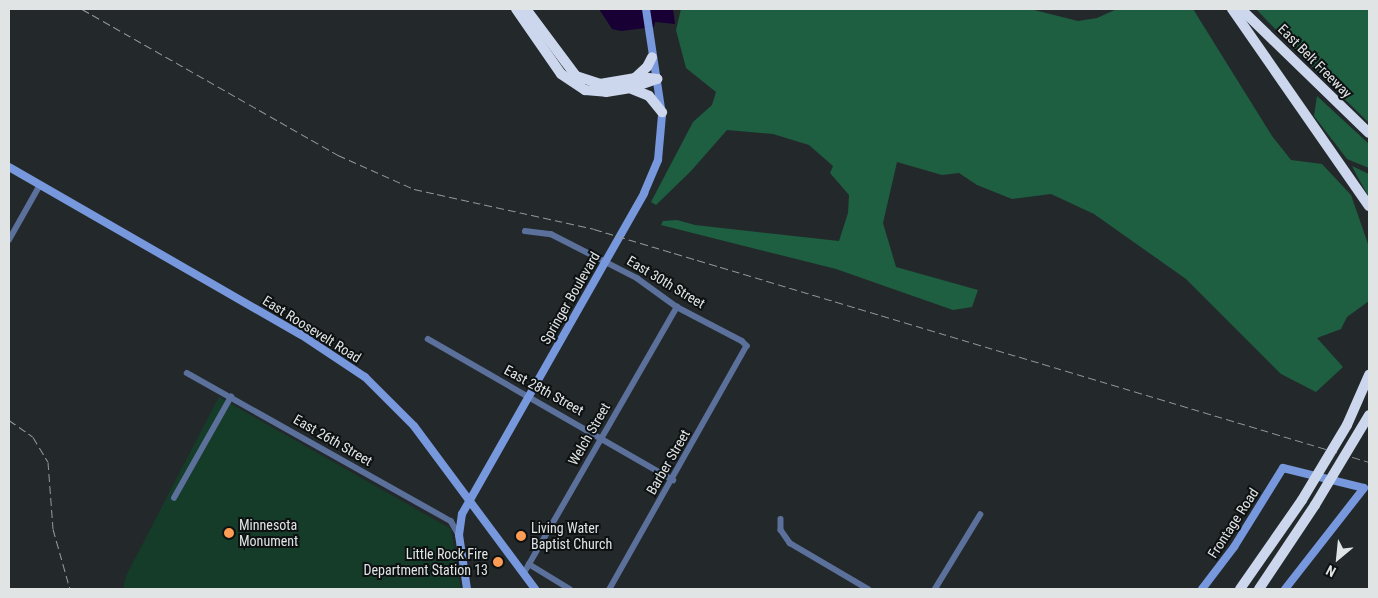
<!DOCTYPE html>
<style>
body{margin:0}
#map{position:relative;width:1378px;height:598px;overflow:hidden;background:#23292b;font-family:"Roboto Condensed",sans-serif}
div>[style]{position:absolute}
.green>*{inset:0;background:#153c29}
.forest>*{inset:0;background:#1e5e41}
.water>*{inset:0;background:#180034}
.street>*{height:5.5px;margin:-2.75px;padding:0 2.75px;transform-origin:2.75px;border-radius:2.75px;background:#5b709b}
.secondary>*{height:8px;margin:-4px;padding:0 4px;transform-origin:4px;border-radius:4px;background:#7898de}
.highway>*{height:10px;margin:-5px;padding:0 5px;transform-origin:5px;border-radius:5px;background:#ccd7ed}
.rail>*{height:1px;margin-top:-0.5px;transform-origin:0;background:repeating-linear-gradient(90deg,#939899 0 8px,transparent 0 12px)}
.highway-bridge>*{height:10px;margin:-5px;padding:0 5px;transform-origin:5px;border-radius:5px;background:#ccd7ed}
.dots>*{width:14px;height:14px;translate:-50% -50%;box-sizing:border-box;border:2px solid #0e1112;border-radius:50%}
span{translate:-50% -50%;white-space:nowrap;text-align:center;line-height:1.15;-webkit-text-stroke:4px #0e1112;paint-order:stroke}
.street-label{font-size:14px;color:#e0e4e5}
.poi-label{font-size:14px;color:#e0e4e5}
.left{translate:0 -50%;text-align:left}
.right{translate:-100% -50%;text-align:right}
.frame{position:absolute;inset:0;border:10px solid #e0e4e5;pointer-events:none}
.north{position:absolute;left:1313px;top:533px;width:50px;height:50px;-webkit-text-stroke:4px #0e1112;paint-order:stroke;rotate:208deg;font-size:14px;font-weight:700;line-height:20px;text-align:center;color:#e0e4e5}
.north::after{content:'';display:block;margin:auto;width:18px;height:22px;background:#e0e4e5;clip-path:polygon(50% 0,100% 100%,50% 72%,0 100%)}
</style>
<div id="map">
<div class="green">
<div style="clip-path:polygon(219px 397px,451px 529px,461px 589px,123px 589px,126px 576px)"></div>
</div>
<div class="forest">
<div style="clip-path:polygon(681px 9px,1030px 9px,1078px 21px,1097px 18px,1117px 9px,1193px 9px,1272px 136px,1291px 160px,1322px 164px,1351px 195px,1368px 244px,1369px 301px,1347px 317px,1341px 329px,1317px 338px,1343px 367px,1316px 392px,1281px 374px,1186px 279px,1094px 214px,1051px 194px,1012px 199px,977px 185px,959px 173px,942px 175px,897px 162px,883px 223px,896px 267px,978px 290px,972px 307px,953px 310px,836px 269px,661px 225px,663px 221px,677px 220px,695px 225px,839px 241px,848px 213px,849px 195px,830px 173px,833px 166px,809px 145px,773px 134px,727px 130px,691px 171px,656px 205px,651px 202px,693px 122px,712px 105px,716px 92px,686px 68px,676px 30px)"></div>
<div style="clip-path:polygon(1256px 9px,1369px 9px,1369px 123px,1304px 59px)"></div>
<div style="clip-path:polygon(1317px 96px,1369px 144px,1369px 168px,1347px 159px,1314px 116px)"></div>
<div style="clip-path:polygon(1352px 166px,1369px 174px,1369px 197px,1357px 176px)"></div>
</div>
<div class="water">
<div style="clip-path:polygon(599px 9px,673px 9px,675px 24px,655px 22px,654px 27px,621px 31px,612px 29px)"></div>
</div>
<div class="street">
<div style="left:525px;top:231px;width:26px;rotate:7deg"></div>
<div style="left:551px;top:234px;width:97px;rotate:27.1deg"></div>
<div style="left:637px;top:278px;width:49px;rotate:35.9deg"></div>
<div style="left:677px;top:307px;width:73px;rotate:27.6deg"></div>
<div style="left:742px;top:341px;width:7px;rotate:45deg"></div>
<div style="left:747px;top:346px;width:279px;rotate:119.4deg"></div>
<div style="left:9px;top:240px;width:63px;rotate:-60.6deg"></div>
<div style="left:428px;top:339px;width:283px;rotate:29.9deg"></div>
<div style="left:187px;top:373px;width:303px;rotate:29.3deg"></div>
<div style="left:451px;top:521px;width:16px;rotate:60deg"></div>
<div style="left:174px;top:498px;width:116px;rotate:-60.6deg"></div>
<div style="left:781px;top:519px;width:11px;rotate:90deg"></div>
<div style="left:781px;top:530px;width:16px;rotate:55deg"></div>
<div style="left:790px;top:543px;width:91px;rotate:30.5deg"></div>
<div style="left:529px;top:564px;width:48px;rotate:31.4deg"></div>
<div style="left:524px;top:573px;width:307px;rotate:-60.1deg"></div>
<div style="left:935px;top:589px;width:87px;rotate:-58.7deg"></div>
</div>
<div class="secondary">
<div style="left:9px;top:167px;width:336px;rotate:29.9deg"></div>
<div style="left:300px;top:334px;width:78px;rotate:33.5deg"></div>
<div style="left:365px;top:377px;width:69px;rotate:45deg"></div>
<div style="left:414px;top:426px;width:203px;rotate:53.4deg"></div>
<div style="left:467px;top:589px;width:55px;rotate:-98.4deg"></div>
<div style="left:459px;top:535px;width:21px;rotate:-82deg"></div>
<div style="left:462px;top:514px;width:369px;rotate:-60.4deg"></div>
<div style="left:644px;top:193px;width:36px;rotate:-67deg"></div>
<div style="left:658px;top:160px;width:45px;rotate:-84.9deg"></div>
<div style="left:662px;top:115px;width:107px;rotate:-98.6deg"></div>
<div style="left:1202px;top:589px;width:53px;rotate:-52.7deg"></div>
<div style="left:1234px;top:547px;width:93px;rotate:-58.2deg"></div>
<div style="left:1283px;top:468px;width:83px;rotate:13.9deg"></div>
<div style="left:1364px;top:488px;width:128px;rotate:128deg"></div>
</div>
<div class="highway">
<div style="left:516px;top:9px;width:79px;rotate:55.3deg"></div>
<div style="left:561px;top:74px;width:29px;rotate:34deg"></div>
<div style="left:585px;top:90px;width:21px;rotate:5deg"></div>
<div style="left:606px;top:92px;width:25px;rotate:-9deg"></div>
<div style="left:631px;top:88px;width:28px;rotate:-19deg"></div>
<div style="left:526px;top:9px;width:84px;rotate:53.3deg"></div>
<div style="left:576px;top:76px;width:25px;rotate:18deg"></div>
<div style="left:600px;top:84px;width:42px;rotate:-9.7deg"></div>
<div style="left:641px;top:77px;width:16px;rotate:7deg"></div>
<div style="left:1232px;top:9px;width:240px;rotate:55.2deg"></div>
<div style="left:1241px;top:9px;width:178px;rotate:44.1deg"></div>
<div style="left:635px;top:78px;width:16px;rotate:-43deg"></div>
<div style="left:647px;top:67px;width:11px;rotate:-63deg"></div>
<div style="left:632px;top:89px;width:18px;rotate:22deg"></div>
<div style="left:649px;top:96px;width:21px;rotate:51deg"></div>
<div style="left:1347px;top:425px;width:55px;rotate:-66.3deg"></div>
<div style="left:1240px;top:589px;width:108px;rotate:-55.1deg"></div>
<div style="left:1259px;top:589px;width:101px;rotate:-56.3deg"></div>
</div>
<div class="rail">
<div style="left:82px;top:9px;width:295px;rotate:29.7deg"></div>
<div style="left:338px;top:155px;width:83px;rotate:24.1deg"></div>
<div style="left:414px;top:189px;width:184px;rotate:12.5deg"></div>
<div style="left:594px;top:229px;width:809px;rotate:16.73deg"></div>
<div style="left:9px;top:420px;width:29px;rotate:35deg"></div>
<div style="left:33px;top:437px;width:29px;rotate:59deg"></div>
<div style="left:48px;top:462px;width:67px;rotate:85.7deg"></div>
<div style="left:53px;top:529px;width:62px;rotate:74.2deg"></div>
</div>
<div class="highway-bridge">
<div style="left:1302px;top:500px;width:87px;rotate:-59deg"></div>
<div style="left:1315px;top:505px;width:105px;rotate:-59deg"></div>
</div>
<div class="dots">
<div style="left:229px;top:533px;background:#fd9d55"></div>
<div style="left:521px;top:536px;background:#fd9d55"></div>
<div style="left:498px;top:562px;background:#fd9d55"></div>
</div>
<div class="street-label">
<span style="left:1315px;top:61px;rotate:45deg">East Belt Freeway</span>
<span style="left:666px;top:282px;rotate:31deg">East 30th Street</span>
<span style="left:570px;top:298px;rotate:-60deg">Springer Boulevard</span>
<span style="left:312px;top:329px;rotate:32deg">East Roosevelt Road</span>
<span style="left:544px;top:390px;rotate:29deg">East 28th Street</span>
<span style="left:589px;top:434px;rotate:-60deg">Welch Street</span>
<span style="left:333px;top:440px;rotate:30deg">East 26th Street</span>
<span style="left:668px;top:462px;rotate:-60deg">Barber Street</span>
<span style="left:1233px;top:523px;rotate:-57deg">Frontage Road</span>
</div>
<div class="poi-label">
<span class="left" style="left:239px;top:533px">Minnesota<br>Monument</span>
<span class="left" style="left:531px;top:536px">Living Water<br>Baptist Church</span>
<span class="right" style="left:488px;top:562px">Little Rock Fire<br>Department Station 13</span>
</div>
<div class="frame"></div>
<div class="north">N</div>
</div>
